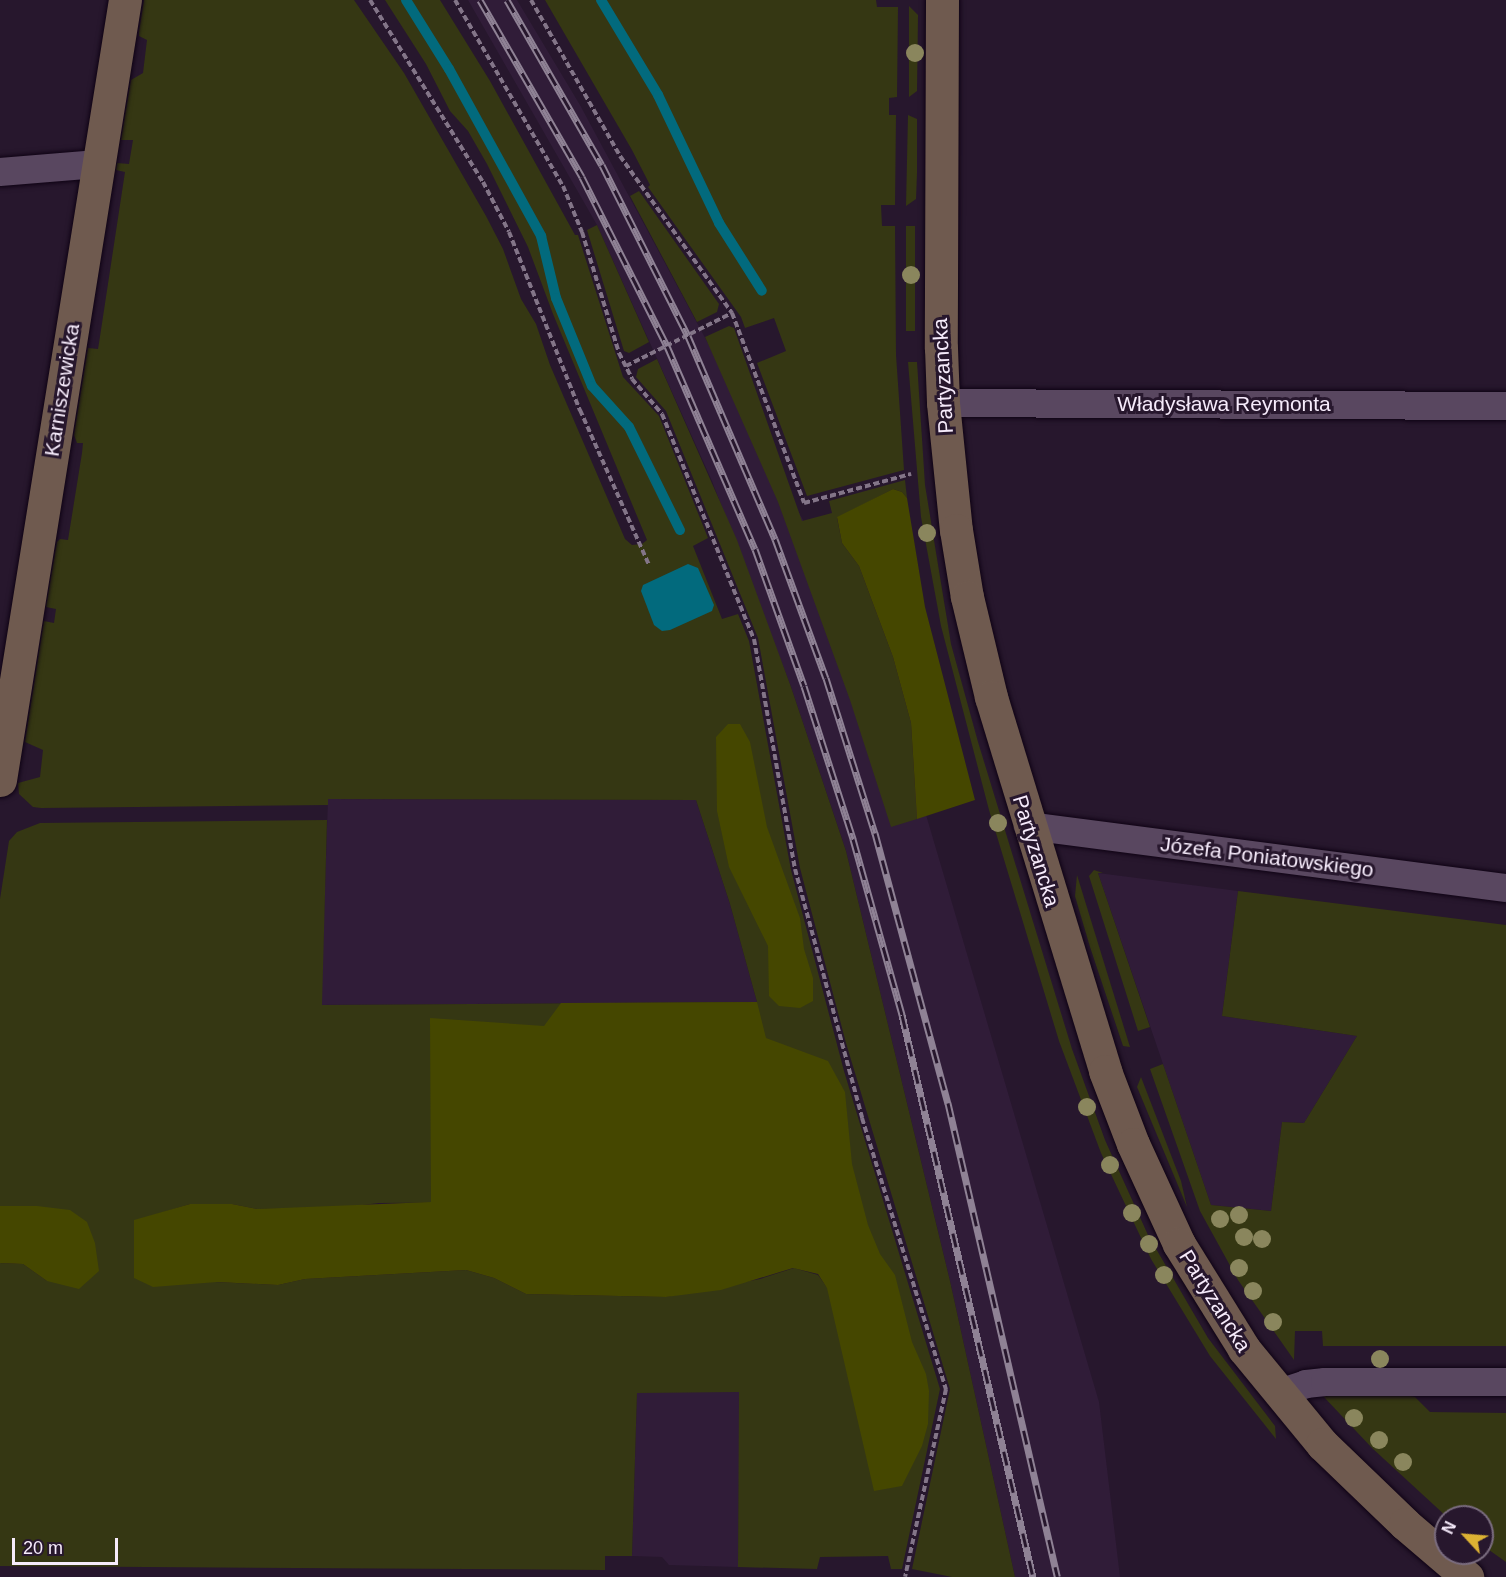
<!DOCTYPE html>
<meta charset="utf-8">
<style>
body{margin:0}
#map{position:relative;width:1506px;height:1577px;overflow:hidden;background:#27172d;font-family:Arial,sans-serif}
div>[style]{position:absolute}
.built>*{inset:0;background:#301c38}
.green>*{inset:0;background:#353713;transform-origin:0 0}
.forest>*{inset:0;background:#454700}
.water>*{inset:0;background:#026a7d}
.stream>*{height:10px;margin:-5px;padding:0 5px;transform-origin:5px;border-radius:5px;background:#026a7d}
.path>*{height:4px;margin-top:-2px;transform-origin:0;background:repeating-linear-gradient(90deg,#837588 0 6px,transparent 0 9px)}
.roads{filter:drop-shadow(0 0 2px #0f0314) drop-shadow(0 0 2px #0f0314)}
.street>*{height:28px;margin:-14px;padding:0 14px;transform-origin:14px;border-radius:14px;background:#594760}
.secondary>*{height:33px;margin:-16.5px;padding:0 16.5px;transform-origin:16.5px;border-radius:16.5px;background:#6f5a4f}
.rail>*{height:7px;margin-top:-3.5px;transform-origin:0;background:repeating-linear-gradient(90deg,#27172d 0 14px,#8f8295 0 28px);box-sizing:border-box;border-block:2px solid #8f8295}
.trees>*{width:18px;height:18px;margin:-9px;border-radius:50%;background:#8a865d}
span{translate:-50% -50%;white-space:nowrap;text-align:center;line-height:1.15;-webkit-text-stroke:6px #27172d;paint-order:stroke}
.street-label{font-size:21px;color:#f6ebfb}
.north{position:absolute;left:1434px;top:1505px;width:60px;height:60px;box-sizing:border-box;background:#27172d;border:2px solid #7a6c7f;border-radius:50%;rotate:296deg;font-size:16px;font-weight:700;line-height:24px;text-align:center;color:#f6ebfb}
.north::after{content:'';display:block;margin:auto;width:21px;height:27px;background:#dcb233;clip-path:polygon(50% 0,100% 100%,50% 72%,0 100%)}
.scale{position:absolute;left:12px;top:1538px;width:106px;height:27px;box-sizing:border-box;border:3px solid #f6ebfb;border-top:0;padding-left:8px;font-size:18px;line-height:21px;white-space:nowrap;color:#f6ebfb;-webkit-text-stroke:4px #27172d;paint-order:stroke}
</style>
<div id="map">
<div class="built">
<div style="clip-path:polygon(468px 0,517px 0,580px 105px,803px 520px,924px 808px,1099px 1402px,1120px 1577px,1015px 1577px,950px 1281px,846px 851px,791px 687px,712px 481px,597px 225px)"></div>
<div style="clip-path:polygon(328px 799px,696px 800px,730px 904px,757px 1002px,321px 1005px)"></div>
<div style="clip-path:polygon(1098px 873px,1238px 891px,1222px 1016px,1357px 1036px,1304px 1123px,1282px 1122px,1271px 1211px,1211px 1205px)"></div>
<div style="clip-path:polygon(637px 1392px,740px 1392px,738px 1567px,669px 1565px,662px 1557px,632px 1556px)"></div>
</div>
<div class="green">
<div style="clip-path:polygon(evenodd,144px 0,354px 0,404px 73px,486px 216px,503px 249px,521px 299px,536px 324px,550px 365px,625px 539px,632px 545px,642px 544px,647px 540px,553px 314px,528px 247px,487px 164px,468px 131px,450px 111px,426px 64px,385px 0,440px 0,490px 81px,575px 235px,578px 235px,623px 377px,659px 416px,708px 538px,693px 546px,722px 619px,738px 614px,749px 641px,791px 870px,844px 1071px,940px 1389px,902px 1569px,891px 1569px,888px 1556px,820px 1557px,817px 1569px,738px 1567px,739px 1392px,637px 1393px,632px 1556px,605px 1556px,605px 1570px,0 1566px,0 1263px,23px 1264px,47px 1281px,37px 1206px,0 1206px,0 899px,9px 841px,17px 832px,40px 823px,327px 820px,322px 1005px,757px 1002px,730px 904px,696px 800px,328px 799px,328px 805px,41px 808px,33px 807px,19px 794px,18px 783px,40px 777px,43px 750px,25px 742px,44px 621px,54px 623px,56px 609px,46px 607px,57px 542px,60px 539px,68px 540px,82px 453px,83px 443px,77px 443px,74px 435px,88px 348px,98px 349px,99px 343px,125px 172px,116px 170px,117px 163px,129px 164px,133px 140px,121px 140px,131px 80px,143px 73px,147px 40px,139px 36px,139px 32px,144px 0,808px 1200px,826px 1286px,818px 1275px,794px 1268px,760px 1279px,666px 1297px,526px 1294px,494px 1278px,466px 1270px,305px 1279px,278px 1285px,134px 1278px,134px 1221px,190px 1204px,232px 1204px,257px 1209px,338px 1208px,379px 1203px,808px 1200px)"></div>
<div style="clip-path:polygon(545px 0,876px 0,877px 7px,898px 7px,897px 97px,889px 98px,889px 115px,896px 115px,895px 205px,881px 205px,882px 226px,895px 226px,896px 355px,904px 470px,807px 496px,757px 363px,786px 351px,774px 318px,745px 328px,741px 317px,648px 187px,650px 185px,632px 150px)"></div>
<div style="clip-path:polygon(909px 6px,918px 15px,917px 91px,909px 97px)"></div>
<div style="clip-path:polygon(908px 115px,917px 119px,917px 173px,916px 199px,906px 206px)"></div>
<div style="clip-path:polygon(639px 191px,719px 304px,717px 312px,697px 322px,630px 196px)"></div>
<div style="clip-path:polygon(597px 225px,649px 342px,629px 353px,624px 351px,587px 230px)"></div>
<div style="left:906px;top:226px;width:9px;height:105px"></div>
<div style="clip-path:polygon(729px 326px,734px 328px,802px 521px,832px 513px,829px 501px,905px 480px,907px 498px,902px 492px,893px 489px,837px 518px,842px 543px,859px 566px,893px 657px,911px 723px,917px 819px,891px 827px,850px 700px,778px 502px,705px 337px)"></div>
<div style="clip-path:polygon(657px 359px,737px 540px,791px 687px,846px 851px,950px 1281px,1015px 1577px,952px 1577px,912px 1569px,950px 1389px,846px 1043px,800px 868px,758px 638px,666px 411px,636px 377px,638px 369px)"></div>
<div style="clip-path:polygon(908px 362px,917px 362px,925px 485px,951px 644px,978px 742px,1072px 1049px,1105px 1140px,1148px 1235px,1208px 1338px,1275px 1426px,1276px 1439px,1210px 1356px,1151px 1259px,1101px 1153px,1059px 1041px,989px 810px,941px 626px,921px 517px)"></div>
<div style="clip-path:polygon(1094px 870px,1103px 873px,1098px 873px,1150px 1027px,1138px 1031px,1089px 876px)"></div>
<div style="clip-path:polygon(1077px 875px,1130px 1047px,1123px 1046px,1090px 947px,1075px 896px)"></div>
<div style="clip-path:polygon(1238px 891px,1506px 925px,1506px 1346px,1323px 1346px,1322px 1331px,1295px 1331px,1294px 1360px,1238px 1280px,1200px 1211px,1150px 1069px,1163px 1064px,1211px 1205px,1271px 1211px,1282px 1122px,1304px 1123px,1357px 1036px,1222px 1016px)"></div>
<div style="clip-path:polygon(1141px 1077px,1181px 1181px,1187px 1207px,1137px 1087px)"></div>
<div style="clip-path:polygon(1404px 1394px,1415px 1397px,1430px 1412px,1506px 1413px,1506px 1562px,1482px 1545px,1482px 1517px,1447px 1517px,1372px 1448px,1323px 1396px)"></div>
</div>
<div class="forest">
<div style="clip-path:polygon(893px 489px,902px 492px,907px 498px,925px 607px,975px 800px,917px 819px,911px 723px,893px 657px,859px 566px,842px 543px,837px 517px)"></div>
<div style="clip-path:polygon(728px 724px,740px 724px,750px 742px,767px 827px,800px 918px,804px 949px,813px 978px,813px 1001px,800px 1008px,779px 1006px,769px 996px,768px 946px,729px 867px,717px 811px,716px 737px)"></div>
<div style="clip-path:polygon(757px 1002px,766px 1038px,828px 1061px,845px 1092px,852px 1164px,868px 1225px,880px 1254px,895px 1275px,912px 1342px,926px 1374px,929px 1391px,928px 1424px,922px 1446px,902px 1486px,874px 1491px,827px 1288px,818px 1274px,793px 1268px,721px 1290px,666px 1297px,526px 1294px,494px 1278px,466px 1270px,305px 1279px,278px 1285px,217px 1282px,153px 1287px,134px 1278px,134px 1220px,190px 1204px,232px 1204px,257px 1209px,431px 1202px,430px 1018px,544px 1026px,561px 1003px)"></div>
<div style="clip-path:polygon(0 1206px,37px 1206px,70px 1210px,87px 1222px,95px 1243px,99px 1271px,79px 1289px,47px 1281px,23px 1264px,0 1263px)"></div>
</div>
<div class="water">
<div style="clip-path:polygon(688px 564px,698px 568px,714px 605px,712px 611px,670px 630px,662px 631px,654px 625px,641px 591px,643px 585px)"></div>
</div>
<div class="stream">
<div style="left:406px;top:0;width:81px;rotate:58.1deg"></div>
<div style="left:449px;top:69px;width:191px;rotate:61.1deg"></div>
<div style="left:541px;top:236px;width:64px;rotate:76.4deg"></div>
<div style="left:556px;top:298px;width:95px;rotate:67.8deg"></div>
<div style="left:592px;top:386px;width:55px;rotate:47.9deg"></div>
<div style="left:629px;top:427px;width:115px;rotate:63.7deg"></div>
<div style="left:601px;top:0;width:111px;rotate:59deg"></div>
<div style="left:658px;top:95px;width:142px;rotate:64.5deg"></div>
<div style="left:719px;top:223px;width:80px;rotate:57.7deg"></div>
</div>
<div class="path">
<div style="left:370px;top:0;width:214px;rotate:58.2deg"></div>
<div style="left:483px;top:182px;width:56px;rotate:62.5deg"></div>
<div style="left:509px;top:232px;width:192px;rotate:68.3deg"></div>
<div style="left:580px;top:410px;width:170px;rotate:66deg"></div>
<div style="left:455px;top:0;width:215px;rotate:59.9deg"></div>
<div style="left:563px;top:186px;width:50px;rotate:67.6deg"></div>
<div style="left:582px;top:232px;width:127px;rotate:73deg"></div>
<div style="left:619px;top:353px;width:29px;rotate:63deg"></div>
<div style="left:632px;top:379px;width:46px;rotate:49.4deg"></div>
<div style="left:662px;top:414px;width:243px;rotate:67.8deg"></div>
<div style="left:754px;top:639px;width:234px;rotate:79.9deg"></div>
<div style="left:795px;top:869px;width:258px;rotate:74.9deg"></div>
<div style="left:862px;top:1118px;width:284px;rotate:72.8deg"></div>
<div style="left:946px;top:1389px;width:192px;rotate:102.3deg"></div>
<div style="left:531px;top:0;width:180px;rotate:60.3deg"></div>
<div style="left:620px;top:156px;width:193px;rotate:54.5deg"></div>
<div style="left:732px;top:313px;width:203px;rotate:69.2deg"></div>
<div style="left:804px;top:503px;width:111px;rotate:-15.2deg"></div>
<div style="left:626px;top:366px;width:119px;rotate:-26.6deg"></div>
</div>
<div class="roads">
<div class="street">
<div style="left:0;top:172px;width:98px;rotate:-4.7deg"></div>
<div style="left:943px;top:403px;width:563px;rotate:0.31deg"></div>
<div style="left:1028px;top:826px;width:482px;rotate:7.4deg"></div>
<div style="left:1279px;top:1393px;width:28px;rotate:-18deg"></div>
<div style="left:1306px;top:1384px;width:19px;rotate:-6deg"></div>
<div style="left:1325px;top:1382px;width:181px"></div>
</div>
<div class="secondary">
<div style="left:942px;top:0;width:348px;rotate:90.2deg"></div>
<div style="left:941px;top:348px;width:55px;rotate:87.9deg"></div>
<div style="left:943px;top:403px;width:128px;rotate:84.2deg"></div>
<div style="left:956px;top:530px;width:68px;rotate:80.7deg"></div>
<div style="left:967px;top:597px;width:103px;rotate:76.5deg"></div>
<div style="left:991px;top:697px;width:391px;rotate:73deg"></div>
<div style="left:1105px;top:1071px;width:78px;rotate:69deg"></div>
<div style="left:1133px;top:1144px;width:110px;rotate:65.3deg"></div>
<div style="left:1179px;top:1244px;width:123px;rotate:58.2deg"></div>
<div style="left:1244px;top:1349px;width:123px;rotate:50.6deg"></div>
<div style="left:1322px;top:1444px;width:115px;rotate:43.9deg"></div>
<div style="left:1405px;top:1524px;width:82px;rotate:40.5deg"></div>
<div style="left:0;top:780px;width:790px;rotate:-80.9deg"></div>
</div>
</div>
<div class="rail">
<div style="left:480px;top:0;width:204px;rotate:60deg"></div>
<div style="left:582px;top:177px;width:189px;rotate:63.3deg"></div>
<div style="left:667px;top:346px;width:221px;rotate:66.6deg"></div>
<div style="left:755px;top:549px;width:145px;rotate:70.3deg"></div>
<div style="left:804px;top:686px;width:161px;rotate:72.2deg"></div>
<div style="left:853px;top:839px;width:183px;rotate:74.4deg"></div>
<div style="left:902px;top:1015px;width:577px;rotate:76.88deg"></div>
<div style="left:507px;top:0;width:190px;rotate:60.1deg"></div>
<div style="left:602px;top:165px;width:191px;rotate:63.3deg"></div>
<div style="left:688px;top:336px;width:221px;rotate:66.8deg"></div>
<div style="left:775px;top:539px;width:148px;rotate:69.9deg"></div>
<div style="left:826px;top:678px;width:163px;rotate:72.5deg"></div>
<div style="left:875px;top:833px;width:280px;rotate:74.9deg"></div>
<div style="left:948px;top:1103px;width:486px;rotate:77deg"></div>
</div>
<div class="trees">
<div style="left:915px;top:53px"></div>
<div style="left:911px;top:275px"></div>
<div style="left:927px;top:533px"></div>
<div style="left:998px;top:823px"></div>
<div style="left:1087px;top:1107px"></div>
<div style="left:1110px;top:1165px"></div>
<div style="left:1132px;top:1213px"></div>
<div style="left:1239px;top:1215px"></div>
<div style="left:1220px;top:1219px"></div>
<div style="left:1244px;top:1237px"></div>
<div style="left:1262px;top:1239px"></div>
<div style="left:1149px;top:1244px"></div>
<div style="left:1239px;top:1268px"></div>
<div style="left:1164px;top:1275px"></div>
<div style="left:1253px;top:1291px"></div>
<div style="left:1273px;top:1322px"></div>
<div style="left:1380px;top:1359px"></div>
<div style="left:1354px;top:1418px"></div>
<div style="left:1379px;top:1440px"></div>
<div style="left:1403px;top:1462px"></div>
</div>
<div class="street-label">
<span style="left:943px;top:376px;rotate:-93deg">Partyzancka</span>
<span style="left:62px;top:390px;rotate:-81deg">Karniszewicka</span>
<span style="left:1224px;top:404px">Władysława Reymonta</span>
<span style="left:1036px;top:851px;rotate:73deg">Partyzancka</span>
<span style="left:1267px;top:857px;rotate:7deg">Józefa Poniatowskiego</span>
<span style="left:1215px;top:1301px;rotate:58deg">Partyzancka</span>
</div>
<div class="north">N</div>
<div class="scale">20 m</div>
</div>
